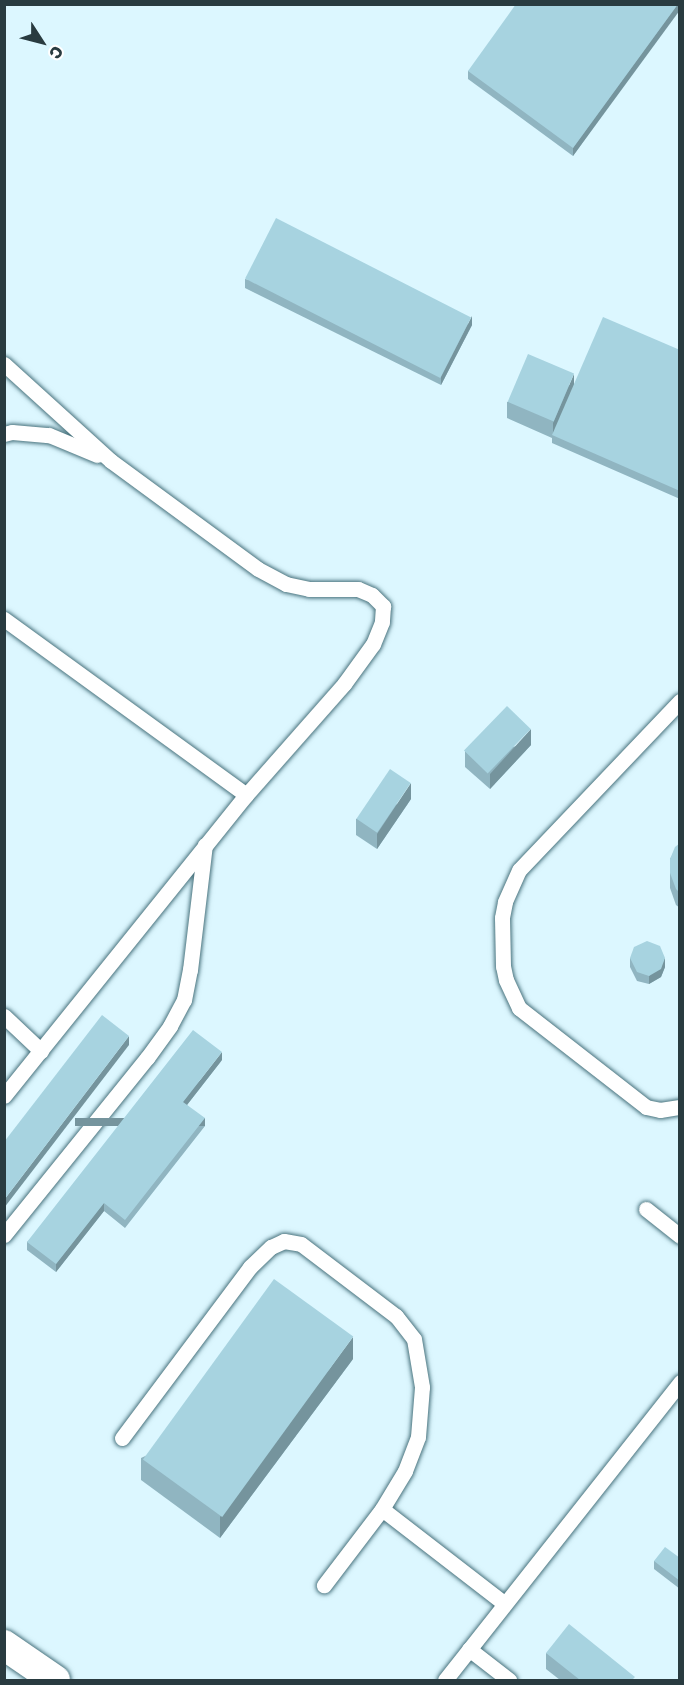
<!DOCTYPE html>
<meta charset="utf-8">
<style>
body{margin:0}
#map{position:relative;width:684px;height:1685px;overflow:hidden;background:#dcf7ff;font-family:"Golos Text",sans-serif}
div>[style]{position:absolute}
.roads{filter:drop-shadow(0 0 2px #49737e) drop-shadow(0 0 2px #49737e)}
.lane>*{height:15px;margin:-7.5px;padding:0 7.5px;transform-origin:7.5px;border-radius:7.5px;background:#fff}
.street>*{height:30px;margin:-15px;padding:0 15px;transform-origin:15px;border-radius:15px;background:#fff}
.wall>*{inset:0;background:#90b5c1}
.shaded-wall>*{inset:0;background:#75949d;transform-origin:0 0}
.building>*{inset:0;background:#a7d3e0;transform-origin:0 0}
span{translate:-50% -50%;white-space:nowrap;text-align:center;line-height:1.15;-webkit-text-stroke:4.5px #fff;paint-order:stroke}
.frame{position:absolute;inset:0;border:6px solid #293b40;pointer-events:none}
.north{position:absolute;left:12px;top:12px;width:60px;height:60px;-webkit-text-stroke:4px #fff;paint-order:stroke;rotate:126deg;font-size:16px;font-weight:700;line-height:24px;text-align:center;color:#293b40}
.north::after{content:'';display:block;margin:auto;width:21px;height:27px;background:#293b40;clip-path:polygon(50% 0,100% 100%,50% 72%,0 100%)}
</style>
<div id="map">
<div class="roads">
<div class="lane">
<div style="left:4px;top:364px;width:144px;rotate:42.2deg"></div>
<div style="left:111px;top:461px;width:182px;rotate:36.3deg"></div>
<div style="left:258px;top:569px;width:32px;rotate:28deg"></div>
<div style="left:286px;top:584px;width:24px;rotate:12deg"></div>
<div style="left:309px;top:589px;width:49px"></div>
<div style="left:358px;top:589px;width:15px;rotate:23deg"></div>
<div style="left:372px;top:595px;width:16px;rotate:45deg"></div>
<div style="left:383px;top:606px;width:16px;rotate:94deg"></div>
<div style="left:382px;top:622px;width:24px;rotate:112deg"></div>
<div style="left:373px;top:644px;width:49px;rotate:125.9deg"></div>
<div style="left:344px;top:684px;width:148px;rotate:131.4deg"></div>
<div style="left:246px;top:795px;width:386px;rotate:128.8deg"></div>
<div style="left:4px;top:434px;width:8px;rotate:-14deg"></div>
<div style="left:12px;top:432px;width:37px;rotate:5deg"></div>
<div style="left:49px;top:435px;width:52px;rotate:22.6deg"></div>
<div style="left:4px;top:619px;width:299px;rotate:36deg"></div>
<div style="left:680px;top:701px;width:233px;rotate:133.6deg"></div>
<div style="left:519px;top:870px;width:35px;rotate:114deg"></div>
<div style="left:505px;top:902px;width:16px;rotate:101deg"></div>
<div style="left:502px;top:918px;width:48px;rotate:88.8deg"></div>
<div style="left:503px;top:966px;width:14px;rotate:78deg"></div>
<div style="left:506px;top:980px;width:31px;rotate:65deg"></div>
<div style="left:519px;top:1008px;width:161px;rotate:37.9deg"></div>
<div style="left:646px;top:1107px;width:14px;rotate:12deg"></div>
<div style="left:660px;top:1110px;width:20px;rotate:-9deg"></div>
<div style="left:4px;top:1016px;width:51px;rotate:43.4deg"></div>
<div style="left:646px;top:1209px;width:43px;rotate:38.5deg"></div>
<div style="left:4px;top:1235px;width:228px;rotate:-51.1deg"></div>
<div style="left:147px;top:1058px;width:39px;rotate:-54deg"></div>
<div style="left:170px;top:1026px;width:30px;rotate:-62deg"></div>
<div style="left:184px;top:1000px;width:31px;rotate:-79deg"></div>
<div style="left:190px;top:970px;width:126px;rotate:-83.2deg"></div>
<div style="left:122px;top:1438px;width:214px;rotate:-53.2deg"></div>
<div style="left:250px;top:1267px;width:29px;rotate:-44deg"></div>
<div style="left:271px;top:1247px;width:14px;rotate:-25deg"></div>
<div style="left:284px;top:1241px;width:17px;rotate:10deg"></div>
<div style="left:301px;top:1244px;width:119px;rotate:37.2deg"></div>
<div style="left:396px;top:1316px;width:29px;rotate:52deg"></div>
<div style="left:414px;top:1339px;width:49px;rotate:80.5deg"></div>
<div style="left:422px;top:1387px;width:50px;rotate:94.6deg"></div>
<div style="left:418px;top:1437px;width:36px;rotate:111deg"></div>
<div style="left:405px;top:1471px;width:44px;rotate:121.2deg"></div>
<div style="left:382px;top:1509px;width:96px;rotate:127.3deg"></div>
<div style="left:382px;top:1509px;width:155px;rotate:37.7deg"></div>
<div style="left:469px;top:1649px;width:51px;rotate:37.8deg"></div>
<div style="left:445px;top:1680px;width:380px;rotate:-51.7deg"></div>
</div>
<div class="street">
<div style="left:4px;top:1645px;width:62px;rotate:34.5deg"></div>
</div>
</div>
<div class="wall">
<div style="clip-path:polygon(680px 4px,573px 156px,468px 79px,468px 71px)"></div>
<div style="clip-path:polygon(245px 279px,472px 325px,441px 385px,245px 288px)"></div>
<div style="clip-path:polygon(680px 350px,680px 499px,552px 443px,552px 438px,507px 418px,507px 402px,574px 384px)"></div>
<div style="clip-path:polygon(531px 745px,490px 789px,465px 767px,465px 751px)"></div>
<div style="clip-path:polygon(411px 799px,377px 849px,356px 835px,356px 819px)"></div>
<div style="clip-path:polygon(680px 843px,680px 908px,676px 905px,670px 888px,670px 859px)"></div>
<div style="clip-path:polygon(630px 958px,665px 967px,661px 977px,649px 984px,637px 981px,630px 967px)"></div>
<div style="clip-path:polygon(222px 1060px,187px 1105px,205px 1126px,125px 1228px,104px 1211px,56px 1272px,27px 1250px,27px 1242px)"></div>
<div style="clip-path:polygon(353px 1359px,220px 1538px,141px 1480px,141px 1458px)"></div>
<div style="clip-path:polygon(680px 1558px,680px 1589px,654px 1569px,654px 1561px)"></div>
<div style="clip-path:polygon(546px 1653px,635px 1680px,560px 1680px,546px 1669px)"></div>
</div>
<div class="shaded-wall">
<div style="clip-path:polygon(678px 4px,680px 4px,680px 10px,573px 156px,573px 148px)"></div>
<div style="clip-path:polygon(472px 316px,472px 325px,441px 385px,441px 377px)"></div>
<div style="clip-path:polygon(574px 374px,574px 390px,553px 435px,553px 423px)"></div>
<div style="clip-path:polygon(531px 729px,531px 745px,490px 789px,490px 774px)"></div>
<div style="clip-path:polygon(411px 783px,411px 799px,377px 849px,377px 834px)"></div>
<div style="clip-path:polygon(665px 958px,665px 967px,661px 977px,649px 984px,649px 976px)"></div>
<div style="clip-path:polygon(129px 1036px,129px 1045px,4px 1208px,4px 1200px)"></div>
<div style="clip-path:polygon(222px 1052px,222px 1060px,183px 1110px,183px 1102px)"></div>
<div style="left:205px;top:1118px;width:8px;height:130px;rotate:90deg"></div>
<div style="clip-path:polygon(104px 1203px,104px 1211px,56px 1272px,56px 1264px)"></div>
<div style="clip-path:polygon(353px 1337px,353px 1359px,220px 1538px,220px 1517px)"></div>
</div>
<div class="building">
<div style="clip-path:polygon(516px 4px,678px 4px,573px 148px,468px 71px)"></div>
<div style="left:276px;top:218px;width:219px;height:68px;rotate:27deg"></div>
<div style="clip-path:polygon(603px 317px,680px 350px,680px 491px,552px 435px)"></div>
<div style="left:528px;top:354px;width:50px;height:52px;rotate:23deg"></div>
<div style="left:507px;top:706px;width:33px;height:62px;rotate:44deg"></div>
<div style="left:390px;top:769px;width:25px;height:60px;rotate:34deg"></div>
<div style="clip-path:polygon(680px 843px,680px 893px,676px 889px,670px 873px,670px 859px,675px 847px)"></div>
<div style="clip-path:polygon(647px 941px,660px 946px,665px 958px,661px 969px,649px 976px,637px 972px,630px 958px,634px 947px)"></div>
<div style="clip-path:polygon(102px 1015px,129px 1036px,4px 1200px,4px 1142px)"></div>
<div style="clip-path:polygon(193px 1030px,222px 1052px,183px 1102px,205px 1118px,125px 1220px,104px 1203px,56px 1264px,27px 1242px)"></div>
<div style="left:274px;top:1279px;width:98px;height:223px;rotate:36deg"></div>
<div style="clip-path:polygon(665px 1547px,680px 1558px,680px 1581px,654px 1561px)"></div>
<div style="clip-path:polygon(569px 1624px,635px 1677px,632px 1680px,580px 1680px,546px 1653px)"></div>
</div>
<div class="frame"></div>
<div class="north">С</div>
</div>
